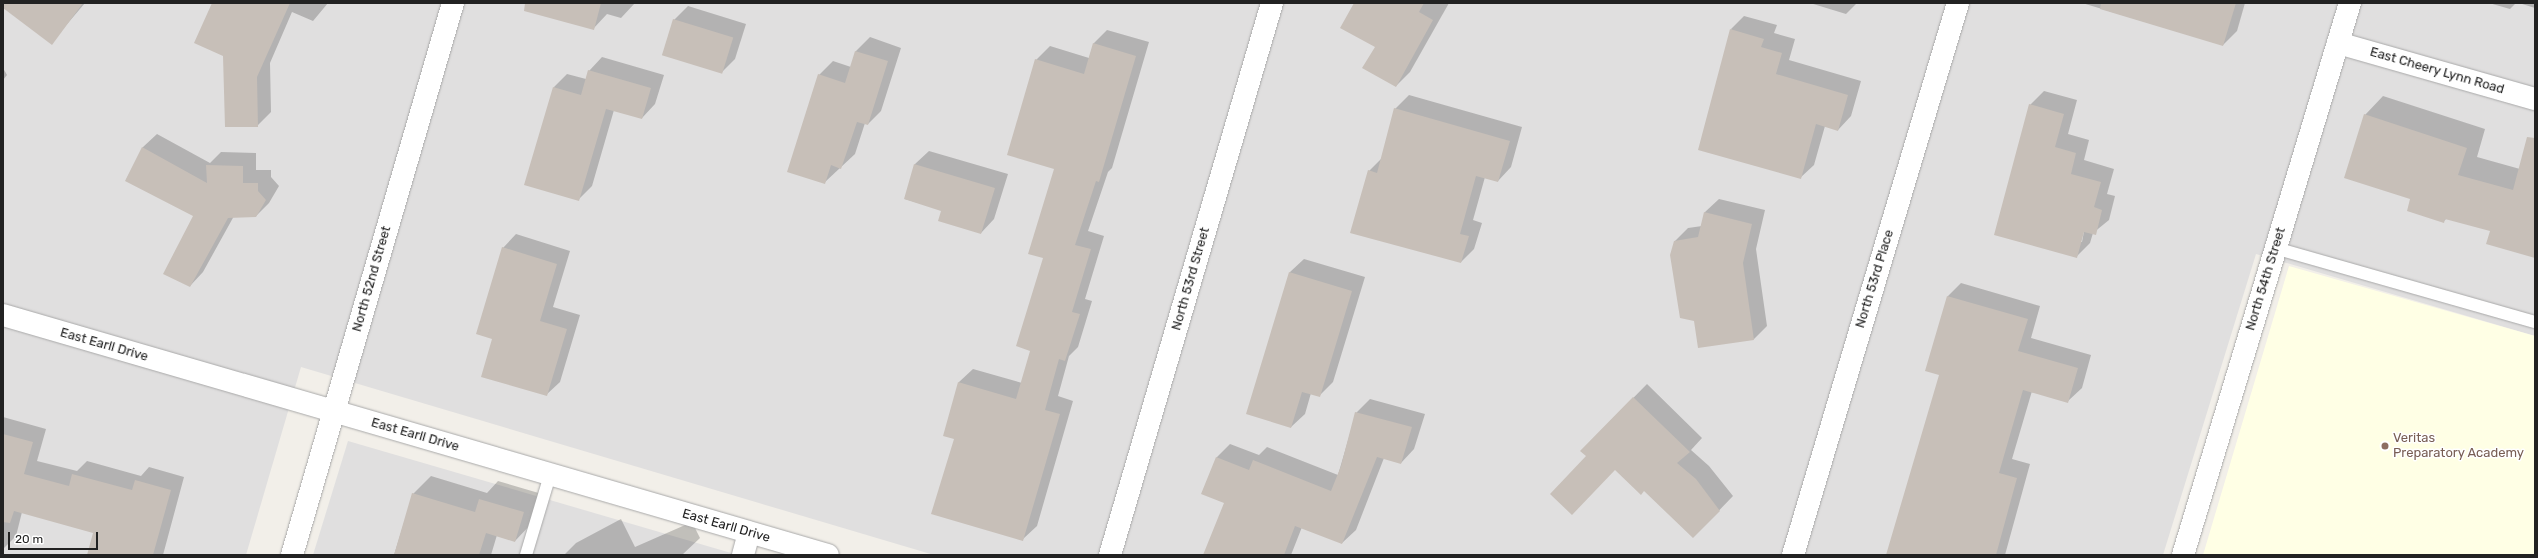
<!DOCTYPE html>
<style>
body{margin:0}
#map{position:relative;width:2538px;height:558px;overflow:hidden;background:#f2efe9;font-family:Rubik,sans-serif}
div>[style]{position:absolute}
.residential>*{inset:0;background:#e0dfdf}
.education>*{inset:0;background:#ffffe5}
.shadow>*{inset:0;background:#0003}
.building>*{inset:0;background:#c7bfb8;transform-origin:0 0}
.roads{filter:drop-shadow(0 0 1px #a9a9a9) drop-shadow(0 0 1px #a9a9a9)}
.service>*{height:12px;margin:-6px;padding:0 6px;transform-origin:6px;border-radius:6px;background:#fff}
.minor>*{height:22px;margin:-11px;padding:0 11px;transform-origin:11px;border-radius:11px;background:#fff}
.tertiary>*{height:22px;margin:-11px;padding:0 11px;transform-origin:11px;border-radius:11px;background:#fff}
.dots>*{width:11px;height:11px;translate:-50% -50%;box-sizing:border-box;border:2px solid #fff;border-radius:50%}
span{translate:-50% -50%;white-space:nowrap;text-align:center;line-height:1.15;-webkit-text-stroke:3px #fff;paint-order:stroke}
.street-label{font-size:13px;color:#222}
.education-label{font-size:13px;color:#785e54}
.left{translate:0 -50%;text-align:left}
.frame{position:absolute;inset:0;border:4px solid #222;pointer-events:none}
.scale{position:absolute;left:8px;top:532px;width:90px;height:18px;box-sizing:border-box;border:2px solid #222;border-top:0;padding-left:5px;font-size:12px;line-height:14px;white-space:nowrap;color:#222;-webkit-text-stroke:3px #fff;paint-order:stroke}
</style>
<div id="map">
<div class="residential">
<div style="clip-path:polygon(3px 3px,2535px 3px,2535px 336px,2256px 254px,2163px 555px,934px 555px,301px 367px,246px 555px,3px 555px)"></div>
<div style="clip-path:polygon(348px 441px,738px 555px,313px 555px)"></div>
</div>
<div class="education">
<div style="clip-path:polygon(2289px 266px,2535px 336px,2535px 555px,2203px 555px)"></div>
</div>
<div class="shadow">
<div style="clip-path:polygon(3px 3px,85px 3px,51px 43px,3px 7px)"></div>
<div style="clip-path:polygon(213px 3px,328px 3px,313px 21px,292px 12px,270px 63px,271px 112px,257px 126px,224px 55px)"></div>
<div style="clip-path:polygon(561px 3px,635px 3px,621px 18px,607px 14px,593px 29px)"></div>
<div style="clip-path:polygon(1355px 3px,1449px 3px,1410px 72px,1396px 86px)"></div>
<div style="clip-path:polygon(1810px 3px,1857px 3px,1846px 14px)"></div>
<div style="clip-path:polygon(2082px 3px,2245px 3px,2237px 31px,2223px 45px)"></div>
<div style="clip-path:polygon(2489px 3px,2516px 3px,2510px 9px)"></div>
<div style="clip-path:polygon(2519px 3px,2535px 3px,2535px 8px)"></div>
<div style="clip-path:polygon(688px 6px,746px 24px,735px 59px,722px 72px,674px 20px)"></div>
<div style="clip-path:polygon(1744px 16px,1777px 25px,1774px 33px,1795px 39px,1789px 60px,1861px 81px,1851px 116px,1838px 130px,1825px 126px,1814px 165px,1800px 178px,1731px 29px)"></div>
<div style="clip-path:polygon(1107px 30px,1149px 42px,1112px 168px,1108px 172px,1088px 231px,1104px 236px,1085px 299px,1092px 301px,1078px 347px,1069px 356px,1058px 396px,1073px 401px,1037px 526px,1023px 539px,955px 438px,944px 435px,959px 382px,973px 369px,1022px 383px,1032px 350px,1055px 168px,1036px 60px,1050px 46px,1089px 58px,1094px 43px)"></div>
<div style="clip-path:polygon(870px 37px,901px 48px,881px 111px,868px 124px,865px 123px,855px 154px,825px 182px,819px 75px,833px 61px,851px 67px,856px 51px)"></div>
<div style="clip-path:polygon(602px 57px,664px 75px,655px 104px,642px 118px,614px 110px,592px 186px,579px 199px,554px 87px,567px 74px,586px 79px,589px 71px)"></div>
<div style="clip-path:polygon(3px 68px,7px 75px,3px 80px)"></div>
<div style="clip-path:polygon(evenodd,2044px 91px,2077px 100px,2068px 134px,2089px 140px,2084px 160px,2114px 169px,2107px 194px,2115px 196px,2109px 220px,2093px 233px,2090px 243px,2077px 256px,2030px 105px,2044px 91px,2085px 226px,2082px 242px,2080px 242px,2085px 226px)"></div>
<div style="clip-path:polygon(1409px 95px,1522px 127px,1511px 167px,1498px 181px,1485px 177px,1473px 220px,1482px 223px,1474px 249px,1461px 262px,1369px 171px,1382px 158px,1395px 109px)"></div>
<div style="clip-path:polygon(2383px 96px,2485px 129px,2477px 157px,2520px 169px,2535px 147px,2535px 257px,2491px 230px,2447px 218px,2444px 221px,2412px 198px,2365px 115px)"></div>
<div style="clip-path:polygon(157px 134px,210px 163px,221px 152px,256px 153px,256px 170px,271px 170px,271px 177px,279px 186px,269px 203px,256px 216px,234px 216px,203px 272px,190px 286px,195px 216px,126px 180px,143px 147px)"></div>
<div style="clip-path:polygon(929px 151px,1008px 174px,994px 219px,981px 233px,942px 210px,905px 199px,915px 164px)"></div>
<div style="clip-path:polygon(1719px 199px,1765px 210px,1756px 249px,1767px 326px,1754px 339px,1695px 321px,1675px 241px,1688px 228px,1702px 226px,1705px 212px)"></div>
<div style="clip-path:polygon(516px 234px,570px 251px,553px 307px,580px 315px,560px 382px,546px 395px,493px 338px,503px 248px)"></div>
<div style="clip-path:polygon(1304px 259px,1365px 277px,1333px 382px,1319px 396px,1311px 393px,1305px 414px,1291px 427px,1290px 272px)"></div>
<div style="clip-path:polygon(1961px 283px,2040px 306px,2031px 338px,2091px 355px,2082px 388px,2068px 401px,2032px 391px,2012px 459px,2030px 464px,2005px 555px,1887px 555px,1941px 375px,1948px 296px)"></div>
<div style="clip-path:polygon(1647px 384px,1702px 438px,1691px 450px,1709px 466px,1733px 496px,1707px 523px,1645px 490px,1615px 469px,1587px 456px,1581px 451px)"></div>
<div style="clip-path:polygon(1370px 399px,1425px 414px,1414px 449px,1401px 463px,1384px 458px,1356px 530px,1342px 543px,1302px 527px,1291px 555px,1206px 555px,1225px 502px,1202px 493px,1217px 457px,1230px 444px,1259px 455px,1267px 447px,1338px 475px,1356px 413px)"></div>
<div style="clip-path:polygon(3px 417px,46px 429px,37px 461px,77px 471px,87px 461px,141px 476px,149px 467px,184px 477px,163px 555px,91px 555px,94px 532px,22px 512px,16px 536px,3px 549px)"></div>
<div style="clip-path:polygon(431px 476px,487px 493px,498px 481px,542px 494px,533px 522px,515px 541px,497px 535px,491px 555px,394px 555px,413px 494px)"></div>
<div style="clip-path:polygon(621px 519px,635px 547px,692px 522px,700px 538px,682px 555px,564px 555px,576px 543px)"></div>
</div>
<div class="building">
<div style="clip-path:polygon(3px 3px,83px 3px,52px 45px,3px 8px)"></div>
<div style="clip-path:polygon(212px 3px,290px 3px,257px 77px,258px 127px,225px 127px,223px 56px,194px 43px)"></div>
<div style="clip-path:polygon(525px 3px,601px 3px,594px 30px,524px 11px)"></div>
<div style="clip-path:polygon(1354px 3px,1424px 3px,1419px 12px,1433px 20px,1396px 87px,1362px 68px,1375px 47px,1340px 28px)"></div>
<div style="clip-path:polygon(2101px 3px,2236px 3px,2223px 46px,2100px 9px)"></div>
<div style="left:673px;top:19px;width:63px;height:38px;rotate:17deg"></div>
<div style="clip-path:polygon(1730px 29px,1764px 39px,1761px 47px,1782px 53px,1776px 74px,1848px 95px,1838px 131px,1816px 124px,1801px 179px,1698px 150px)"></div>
<div style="clip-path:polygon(1093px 43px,1136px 56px,1099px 182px,1096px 181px,1075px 245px,1091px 249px,1072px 312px,1080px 314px,1065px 361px,1059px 359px,1045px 410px,1060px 414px,1023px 541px,931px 514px,954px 439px,943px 436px,958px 382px,1016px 399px,1030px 351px,1016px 346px,1043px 258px,1028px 254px,1054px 169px,1007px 155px,1035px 59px,1084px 74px)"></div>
<div style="clip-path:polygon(855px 51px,888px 61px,868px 125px,857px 122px,841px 169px,831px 165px,825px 184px,787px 172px,818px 74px,845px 83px)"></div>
<div style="clip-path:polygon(588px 70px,651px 88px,642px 119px,606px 109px,579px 201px,524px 185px,553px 87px,581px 95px)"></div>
<div style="clip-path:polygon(2029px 104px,2064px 114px,2055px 147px,2076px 153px,2071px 174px,2101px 182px,2094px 207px,2102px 210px,2096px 235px,2084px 232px,2077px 258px,1994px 235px)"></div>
<div style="clip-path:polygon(1394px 108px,1510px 141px,1498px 182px,1476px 176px,1460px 234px,1469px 236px,1461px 263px,1350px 233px,1368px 170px,1377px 173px)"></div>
<div style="clip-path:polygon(2364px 114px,2467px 148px,2458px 175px,2513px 190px,2527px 137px,2535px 138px,2535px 258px,2486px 244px,2490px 231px,2445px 219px,2444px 223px,2407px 211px,2410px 199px,2344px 178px)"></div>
<div style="clip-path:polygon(142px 147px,207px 183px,206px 165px,243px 166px,243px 183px,258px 183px,258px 191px,266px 200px,256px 217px,228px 218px,190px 287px,163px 274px,193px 216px,125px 181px)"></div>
<div style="clip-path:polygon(914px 164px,995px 188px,981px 234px,938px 221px,941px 211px,904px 199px)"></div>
<div style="clip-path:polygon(1704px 212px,1752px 224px,1743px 263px,1754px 340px,1698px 348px,1694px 321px,1680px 318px,1670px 255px,1674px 241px,1698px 237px)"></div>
<div style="clip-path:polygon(502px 247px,557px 264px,540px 321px,567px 329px,547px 396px,481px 377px,492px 339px,476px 334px)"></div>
<div style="clip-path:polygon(1289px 272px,1352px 291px,1320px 397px,1302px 392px,1291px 428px,1246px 414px)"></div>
<div style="clip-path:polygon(1947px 296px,2028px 319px,2018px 351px,2078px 368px,2068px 403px,2023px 390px,1999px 473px,2017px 478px,1996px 555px,1886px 555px,1939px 375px,1925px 371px)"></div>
<div style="clip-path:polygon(1633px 397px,1690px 452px,1677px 463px,1696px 479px,1720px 511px,1693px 538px,1644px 491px,1641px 495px,1615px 470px,1572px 515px,1550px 494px,1586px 456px,1580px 451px)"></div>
<div style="clip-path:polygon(1355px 412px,1412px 427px,1401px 464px,1377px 457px,1342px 544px,1295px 526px,1284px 555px,1203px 555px,1224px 503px,1201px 494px,1216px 457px,1249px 470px,1253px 460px,1331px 491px,1341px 466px)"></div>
<div style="clip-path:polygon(3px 434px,33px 442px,24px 474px,69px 486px,72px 474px,132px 490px,135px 480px,171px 490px,153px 555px,87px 555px,93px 533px,14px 511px,10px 523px,3px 522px)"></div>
<div style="clip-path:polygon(412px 493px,475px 512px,479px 499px,524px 512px,515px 542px,486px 533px,479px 555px,394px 555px)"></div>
</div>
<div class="roads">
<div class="service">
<div style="left:2275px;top:248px;width:270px;rotate:15.9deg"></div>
<div style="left:526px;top:555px;width:84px;rotate:-73.3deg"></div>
</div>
<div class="minor">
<div style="left:2338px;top:43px;width:205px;rotate:15.9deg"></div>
<div style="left:743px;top:555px;width:23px;rotate:-75deg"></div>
<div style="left:1110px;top:555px;width:575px;rotate:-73.64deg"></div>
<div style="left:1793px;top:555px;width:576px;rotate:-73.36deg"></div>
<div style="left:2183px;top:555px;width:577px;rotate:-73.17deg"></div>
</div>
<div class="tertiary">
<div style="left:3px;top:315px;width:859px;rotate:16.22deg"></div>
<div style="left:292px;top:555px;width:575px;rotate:-73.74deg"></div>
</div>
</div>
<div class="dots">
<div style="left:2385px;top:446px;background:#8d6e63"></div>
</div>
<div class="street-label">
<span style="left:2437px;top:71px;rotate:16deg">East Cheery Lynn Road</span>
<span style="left:372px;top:279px;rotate:-74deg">North 52nd Street</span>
<span style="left:1191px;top:279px;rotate:-74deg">North 53rd Street</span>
<span style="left:1875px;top:279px;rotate:-73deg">North 53rd Place</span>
<span style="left:2266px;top:279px;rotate:-73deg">North 54th Street</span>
<span style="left:104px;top:345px;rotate:16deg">East Earll Drive</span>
<span style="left:415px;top:435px;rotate:16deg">East Earll Drive</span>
<span style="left:726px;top:526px;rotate:16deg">East Earll Drive</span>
</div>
<div class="education-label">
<span class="left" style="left:2393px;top:446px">Veritas<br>Preparatory Academy</span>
</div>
<div class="frame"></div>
<div class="scale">20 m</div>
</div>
